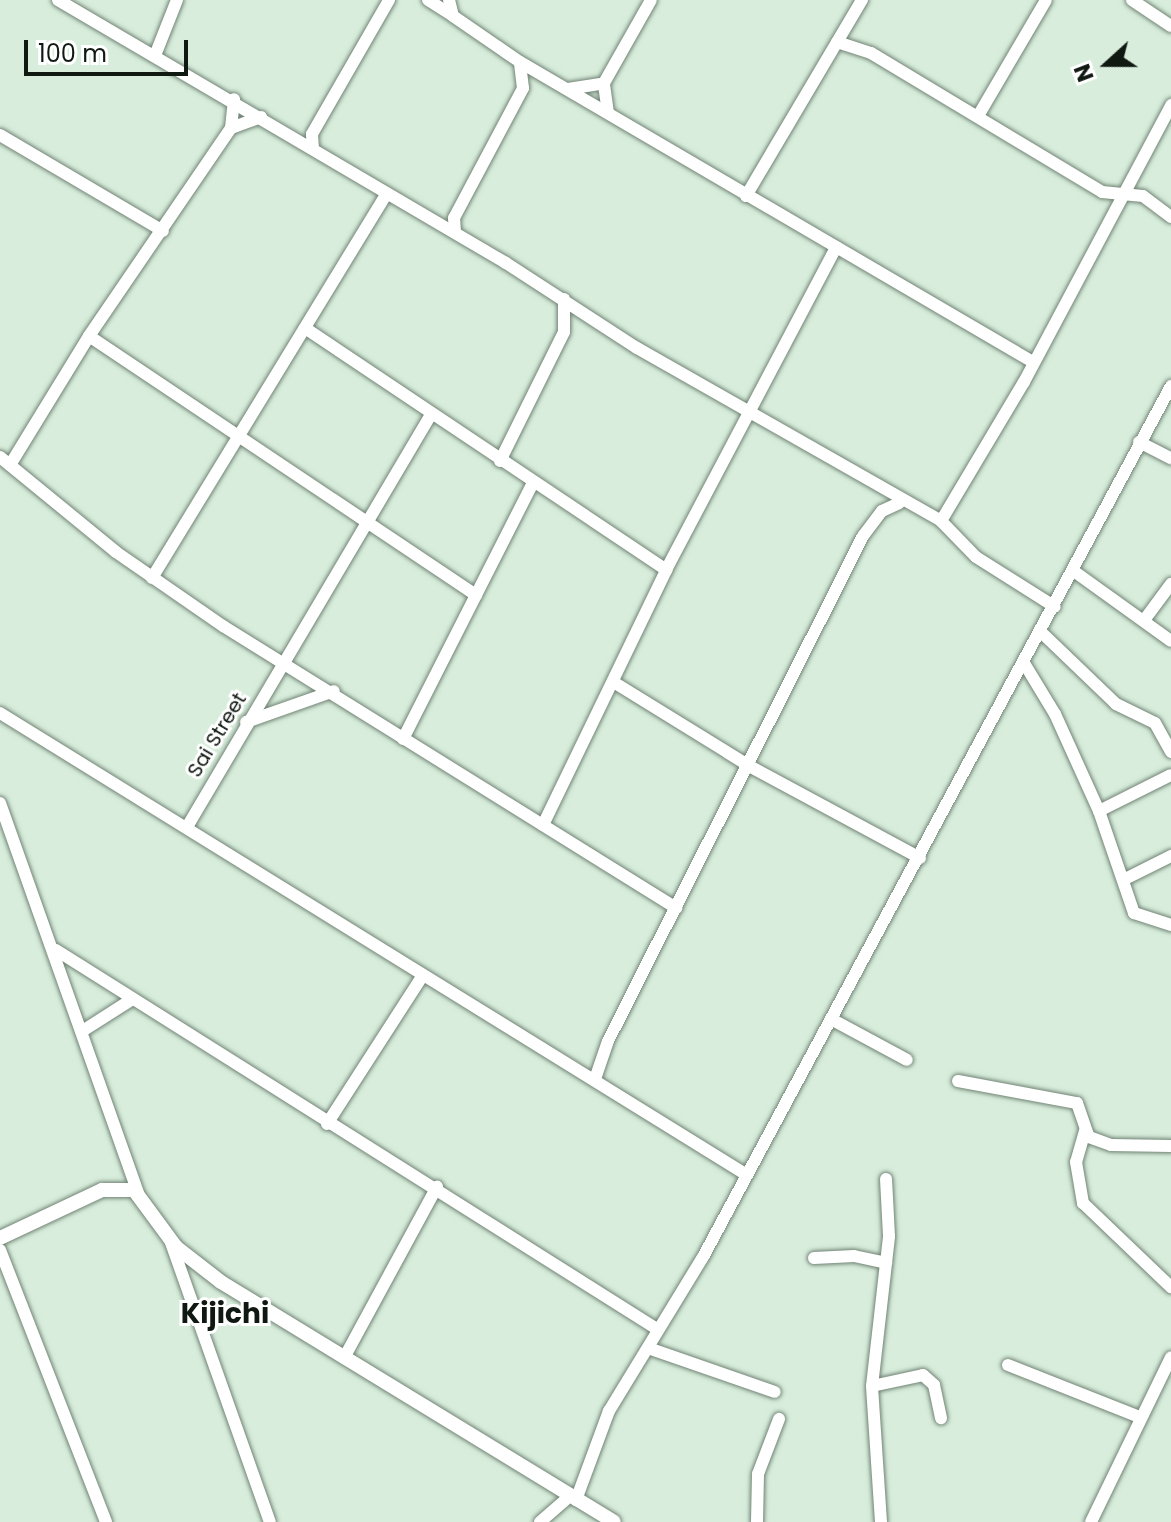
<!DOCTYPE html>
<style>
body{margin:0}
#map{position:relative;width:1171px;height:1522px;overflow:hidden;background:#d8eddc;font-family:Poppins,sans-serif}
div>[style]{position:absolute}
.roads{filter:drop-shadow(0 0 2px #718475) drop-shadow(0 0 2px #718475)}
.minor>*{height:12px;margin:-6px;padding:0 6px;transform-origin:6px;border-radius:6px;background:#fff}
.tertiary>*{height:14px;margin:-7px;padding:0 7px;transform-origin:7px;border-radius:7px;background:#fff}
span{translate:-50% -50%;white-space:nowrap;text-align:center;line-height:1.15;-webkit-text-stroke:6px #fff;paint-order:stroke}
.street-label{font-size:20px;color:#101812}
.district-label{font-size:28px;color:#101812;font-weight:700}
.north{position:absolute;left:1067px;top:24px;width:80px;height:80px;-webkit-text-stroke:6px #fff;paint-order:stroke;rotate:249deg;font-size:22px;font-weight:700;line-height:32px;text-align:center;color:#101812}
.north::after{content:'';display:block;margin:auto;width:28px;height:36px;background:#101812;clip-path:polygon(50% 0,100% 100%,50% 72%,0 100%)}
.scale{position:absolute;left:24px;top:40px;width:164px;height:36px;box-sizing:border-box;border:4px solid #101812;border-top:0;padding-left:10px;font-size:24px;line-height:28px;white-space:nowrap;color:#101812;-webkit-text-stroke:6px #fff;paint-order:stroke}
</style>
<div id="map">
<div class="roads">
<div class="minor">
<div style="left:58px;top:0;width:519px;rotate:30.42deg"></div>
<div style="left:506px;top:263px;width:156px;rotate:33deg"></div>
<div style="left:637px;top:348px;width:350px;rotate:29.6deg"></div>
<div style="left:941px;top:521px;width:50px;rotate:45.8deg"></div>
<div style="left:976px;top:557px;width:93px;rotate:32.3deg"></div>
<div style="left:428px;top:0;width:28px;rotate:32deg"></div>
<div style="left:449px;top:0;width:16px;rotate:76deg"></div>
<div style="left:453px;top:16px;width:81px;rotate:34.5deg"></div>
<div style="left:520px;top:62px;width:594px;rotate:30.32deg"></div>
<div style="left:1132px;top:0;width:47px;rotate:33.7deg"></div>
<div style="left:837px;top:42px;width:36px;rotate:18deg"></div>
<div style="left:871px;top:53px;width:270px;rotate:31deg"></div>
<div style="left:1102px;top:192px;width:41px;rotate:5.6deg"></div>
<div style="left:1143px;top:196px;width:35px;rotate:37deg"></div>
<div style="left:156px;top:53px;width:57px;rotate:-68.4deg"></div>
<div style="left:568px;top:89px;width:36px;rotate:-9deg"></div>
<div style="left:608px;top:113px;width:30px;rotate:-98deg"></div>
<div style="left:604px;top:83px;width:95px;rotate:-60.5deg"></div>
<div style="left:978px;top:116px;width:134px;rotate:-59.6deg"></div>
<div style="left:231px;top:128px;width:32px;rotate:-20deg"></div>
<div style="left:0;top:135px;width:189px;rotate:30.5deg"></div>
<div style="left:313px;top:149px;width:15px;rotate:-94deg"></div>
<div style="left:312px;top:134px;width:155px;rotate:-60.1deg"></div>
<div style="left:746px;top:196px;width:228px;rotate:-59.4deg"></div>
<div style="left:455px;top:232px;width:14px;rotate:-94deg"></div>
<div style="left:454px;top:218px;width:147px;rotate:-62deg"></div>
<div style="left:523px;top:88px;width:26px;rotate:-97deg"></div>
<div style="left:305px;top:328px;width:435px;rotate:33.8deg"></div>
<div style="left:89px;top:336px;width:466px;rotate:33.8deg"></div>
<div style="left:1139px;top:442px;width:36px;rotate:27deg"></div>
<div style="left:0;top:457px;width:150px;rotate:39.3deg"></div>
<div style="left:116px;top:552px;width:130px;rotate:34.7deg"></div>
<div style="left:223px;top:626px;width:534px;rotate:31.9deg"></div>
<div style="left:500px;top:461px;width:144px;rotate:-63.6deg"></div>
<div style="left:564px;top:332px;width:33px;rotate:-90deg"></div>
<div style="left:10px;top:465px;width:151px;rotate:-58.5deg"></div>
<div style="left:89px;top:336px;width:252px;rotate:-55.7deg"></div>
<div style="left:231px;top:128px;width:29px;rotate:-84deg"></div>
<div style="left:941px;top:521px;width:162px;rotate:-59.2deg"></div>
<div style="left:1024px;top:382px;width:314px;rotate:-62deg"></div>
<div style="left:1075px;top:572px;width:118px;rotate:35.7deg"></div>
<div style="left:152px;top:578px;width:450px;rotate:-58.6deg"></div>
<div style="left:1145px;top:619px;width:44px;rotate:-53.4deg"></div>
<div style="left:1041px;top:632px;width:104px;rotate:43.8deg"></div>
<div style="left:1116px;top:704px;width:43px;rotate:26deg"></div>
<div style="left:1155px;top:723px;width:33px;rotate:61deg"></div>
<div style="left:1024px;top:663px;width:60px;rotate:58.7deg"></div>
<div style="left:1055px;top:714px;width:107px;rotate:65.6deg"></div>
<div style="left:1099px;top:811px;width:108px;rotate:71.1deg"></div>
<div style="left:1134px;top:913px;width:39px;rotate:18deg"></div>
<div style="left:615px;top:683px;width:160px;rotate:31.7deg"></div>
<div style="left:751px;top:767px;width:192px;rotate:28.3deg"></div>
<div style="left:0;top:713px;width:878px;rotate:31.74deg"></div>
<div style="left:246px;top:722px;width:93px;rotate:-19.4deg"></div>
<div style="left:403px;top:739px;width:285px;rotate:-63.1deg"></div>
<div style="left:0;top:803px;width:414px;rotate:70.5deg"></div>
<div style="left:1099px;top:811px;width:80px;rotate:-26.6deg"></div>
<div style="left:543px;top:825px;width:283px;rotate:-64.2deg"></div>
<div style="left:666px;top:570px;width:365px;rotate:-62.2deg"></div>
<div style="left:187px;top:827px;width:479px;rotate:-59.4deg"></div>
<div style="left:1123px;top:880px;width:54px;rotate:-26.6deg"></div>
<div style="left:56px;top:950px;width:711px;rotate:32.24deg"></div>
<div style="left:831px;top:1019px;width:86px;rotate:28.3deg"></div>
<div style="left:84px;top:1030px;width:56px;rotate:-32.6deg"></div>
<div style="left:595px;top:1079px;width:40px;rotate:-71.1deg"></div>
<div style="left:608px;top:1041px;width:566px;rotate:-63.21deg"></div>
<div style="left:863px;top:536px;width:31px;rotate:-53deg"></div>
<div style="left:882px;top:511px;width:19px;rotate:-25deg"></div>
<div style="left:958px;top:1081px;width:121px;rotate:10.5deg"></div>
<div style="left:1077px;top:1103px;width:36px;rotate:71deg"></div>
<div style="left:1089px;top:1137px;width:23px;rotate:20deg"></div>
<div style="left:1111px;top:1145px;width:60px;rotate:1deg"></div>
<div style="left:327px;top:1124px;width:177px;rotate:-57.2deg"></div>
<div style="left:1085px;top:1131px;width:32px;rotate:106deg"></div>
<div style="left:1076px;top:1162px;width:42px;rotate:80.3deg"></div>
<div style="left:1083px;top:1203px;width:122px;rotate:43.7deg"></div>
<div style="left:170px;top:1240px;width:299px;rotate:70.5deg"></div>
<div style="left:0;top:1250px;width:292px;rotate:68.7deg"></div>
<div style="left:814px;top:1258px;width:40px;rotate:-2.9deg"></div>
<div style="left:854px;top:1256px;width:33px;rotate:12deg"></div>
<div style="left:648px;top:1348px;width:134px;rotate:19.1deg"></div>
<div style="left:344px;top:1358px;width:195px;rotate:-61.5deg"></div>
<div style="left:1008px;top:1365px;width:139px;rotate:21.6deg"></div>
<div style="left:872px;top:1386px;width:52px;rotate:-12.2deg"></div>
<div style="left:923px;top:1375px;width:15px;rotate:42deg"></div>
<div style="left:934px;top:1385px;width:34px;rotate:78deg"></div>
<div style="left:576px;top:1500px;width:95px;rotate:-69.7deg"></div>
<div style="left:609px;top:1411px;width:180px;rotate:-58.6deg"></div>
<div style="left:703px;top:1257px;width:989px;rotate:-61.75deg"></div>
<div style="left:540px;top:1522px;width:40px;rotate:-41deg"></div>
<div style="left:757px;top:1522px;width:48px;rotate:-88.8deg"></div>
<div style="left:758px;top:1474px;width:59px;rotate:-69.1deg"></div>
<div style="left:881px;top:1522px;width:136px;rotate:-93.8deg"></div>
<div style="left:872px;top:1386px;width:151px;rotate:-83.5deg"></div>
<div style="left:889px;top:1236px;width:57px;rotate:-93deg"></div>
<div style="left:1091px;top:1522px;width:183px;rotate:-64.1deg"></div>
</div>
<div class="tertiary">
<div style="left:0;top:1238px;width:113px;rotate:-25.2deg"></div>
<div style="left:102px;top:1190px;width:32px"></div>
<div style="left:134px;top:1190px;width:71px;rotate:53.6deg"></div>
<div style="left:176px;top:1247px;width:57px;rotate:37.9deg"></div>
<div style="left:221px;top:1282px;width:460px;rotate:31.4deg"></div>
</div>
</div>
<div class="street-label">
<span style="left:217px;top:735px;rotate:-59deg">Sai Street</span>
</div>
<div class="district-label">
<span style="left:225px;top:1314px">Kijichi</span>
</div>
<div class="north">N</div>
<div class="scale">100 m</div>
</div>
